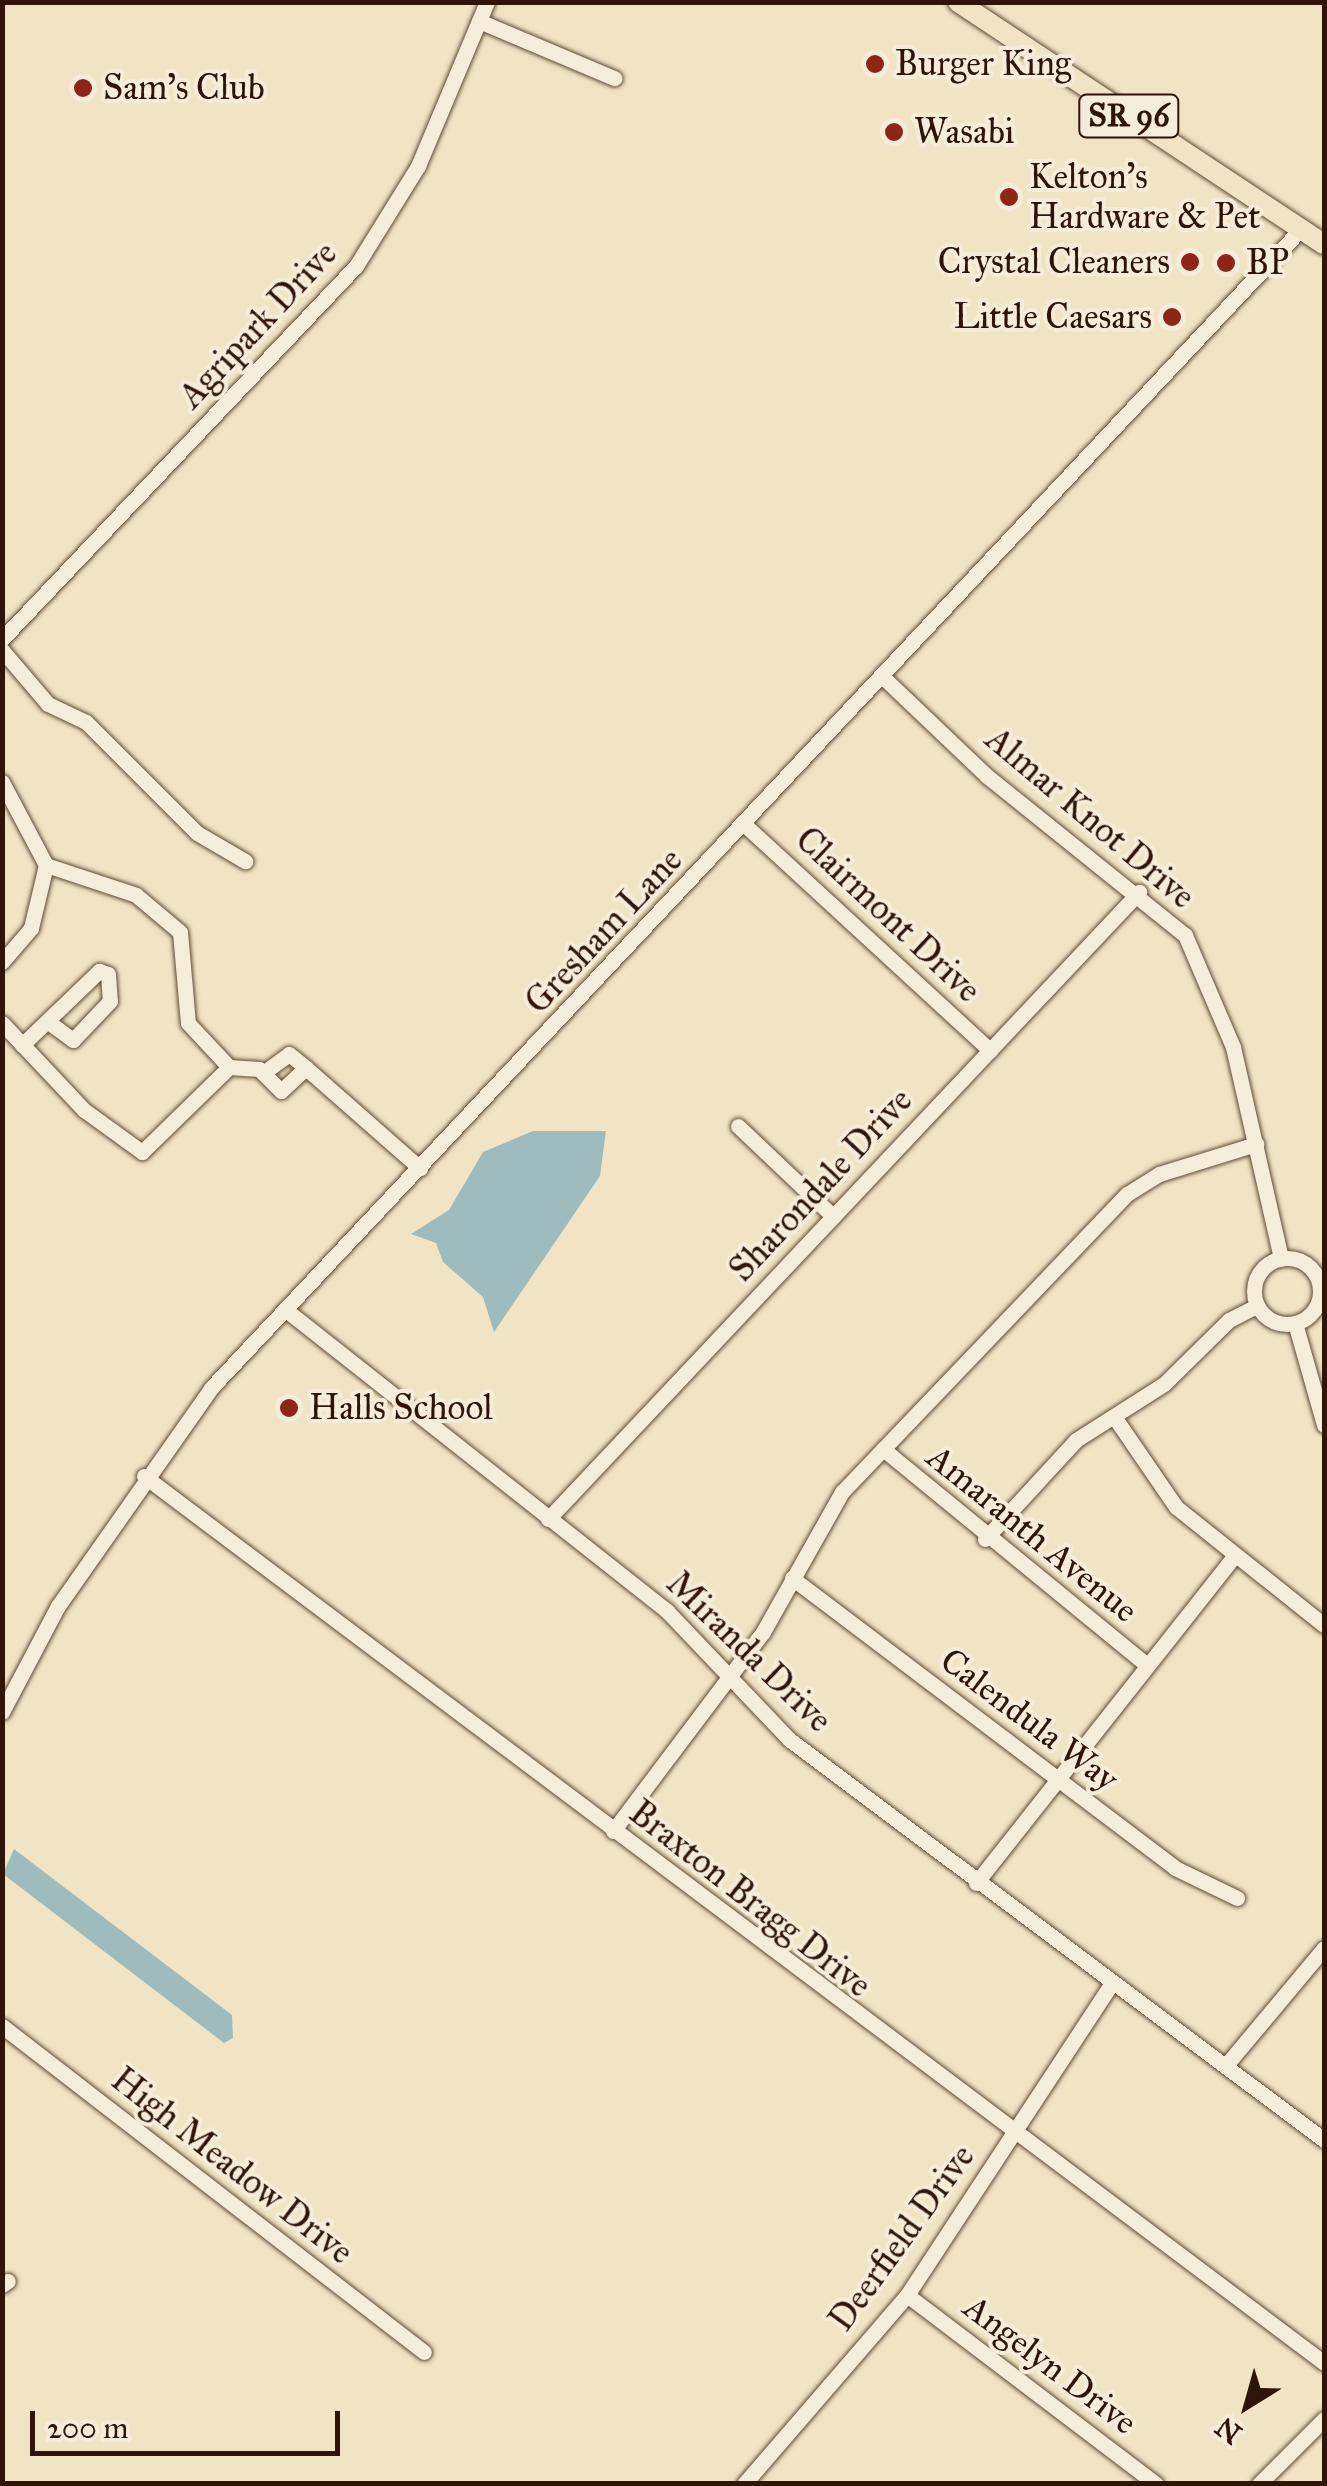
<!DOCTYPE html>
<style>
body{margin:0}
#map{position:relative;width:1327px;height:2486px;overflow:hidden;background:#f0e4c4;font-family:"IM FELL Great Primer",serif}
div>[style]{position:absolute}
.water>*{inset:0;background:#9ebcbd}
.roads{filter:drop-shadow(0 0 2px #5f4937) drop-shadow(0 0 2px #5f4937)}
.minor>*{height:15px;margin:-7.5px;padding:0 7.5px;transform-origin:7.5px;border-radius:7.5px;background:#f5edd9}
.minor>.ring{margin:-7.5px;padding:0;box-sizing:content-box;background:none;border:15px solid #f5edd9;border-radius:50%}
.major>*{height:20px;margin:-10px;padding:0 10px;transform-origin:10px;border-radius:10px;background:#f0e4c4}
.dots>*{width:28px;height:28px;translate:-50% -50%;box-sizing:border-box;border:5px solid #f5edd9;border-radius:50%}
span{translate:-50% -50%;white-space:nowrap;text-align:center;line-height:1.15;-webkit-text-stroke:8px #f5edd9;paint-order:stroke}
.shield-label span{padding:2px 8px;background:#f5edd9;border:2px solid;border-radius:8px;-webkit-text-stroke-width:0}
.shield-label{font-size:32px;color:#2f1508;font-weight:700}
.poi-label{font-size:35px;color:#2f1508}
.left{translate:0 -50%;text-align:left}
.right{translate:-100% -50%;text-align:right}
.street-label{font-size:35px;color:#2f1508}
.frame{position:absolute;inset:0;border:5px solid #2f1508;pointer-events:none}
.north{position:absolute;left:1197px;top:2356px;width:100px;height:100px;-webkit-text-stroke:8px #f5edd9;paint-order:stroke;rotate:217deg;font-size:28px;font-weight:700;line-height:40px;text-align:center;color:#2f1508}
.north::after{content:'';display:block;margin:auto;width:35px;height:45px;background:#2f1508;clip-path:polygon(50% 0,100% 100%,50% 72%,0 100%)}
.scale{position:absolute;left:30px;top:2411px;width:310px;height:45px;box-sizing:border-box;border:5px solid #2f1508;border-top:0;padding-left:12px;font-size:30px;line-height:35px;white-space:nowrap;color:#2f1508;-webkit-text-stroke:8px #f5edd9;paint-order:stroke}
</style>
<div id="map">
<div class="water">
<div style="clip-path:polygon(533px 1131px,606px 1131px,600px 1176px,494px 1332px,483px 1297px,443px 1262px,436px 1243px,411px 1234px,449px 1210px,483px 1152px)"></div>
<div style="clip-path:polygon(14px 1849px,232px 2015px,233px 2038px,224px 2043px,3px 1874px)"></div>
</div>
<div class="roads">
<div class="minor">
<div style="left:479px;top:21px;width:147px;rotate:22.9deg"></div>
<div style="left:2px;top:639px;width:514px;rotate:-46.5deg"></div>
<div style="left:356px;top:266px;width:118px;rotate:-58.2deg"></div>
<div style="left:418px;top:166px;width:178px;rotate:-67.2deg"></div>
<div style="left:2px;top:650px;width:71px;rotate:49.6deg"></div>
<div style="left:48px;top:704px;width:42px;rotate:25.3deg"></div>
<div style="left:86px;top:722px;width:157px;rotate:45deg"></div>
<div style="left:197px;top:833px;width:56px;rotate:30.3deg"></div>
<div style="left:884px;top:678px;width:142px;rotate:43.6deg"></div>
<div style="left:987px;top:776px;width:254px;rotate:38.8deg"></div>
<div style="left:1185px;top:935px;width:122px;rotate:66.8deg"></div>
<div style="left:1233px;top:1047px;width:217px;rotate:77.2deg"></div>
<div style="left:2px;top:782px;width:94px;rotate:62.1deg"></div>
<div style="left:46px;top:865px;width:95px;rotate:18.4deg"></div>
<div style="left:136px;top:895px;width:57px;rotate:40.1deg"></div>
<div style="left:180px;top:932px;width:91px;rotate:85deg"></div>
<div style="left:188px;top:1023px;width:60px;rotate:47deg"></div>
<div style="left:745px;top:825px;width:333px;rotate:42.6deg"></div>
<div style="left:2px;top:962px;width:45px;rotate:-49.5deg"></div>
<div style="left:31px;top:928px;width:65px;rotate:-76.6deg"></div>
<div style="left:2px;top:1023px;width:120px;rotate:46.7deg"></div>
<div style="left:84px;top:1110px;width:72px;rotate:35.9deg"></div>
<div style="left:142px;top:1152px;width:122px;rotate:-44.3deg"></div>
<div style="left:229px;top:1067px;width:30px;rotate:4deg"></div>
<div style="left:259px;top:1069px;width:31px;rotate:45deg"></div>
<div style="left:281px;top:1091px;width:34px;rotate:-43deg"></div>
<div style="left:306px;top:1068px;width:152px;rotate:41.3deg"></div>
<div style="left:22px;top:1045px;width:107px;rotate:-43.9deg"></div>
<div style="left:99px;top:971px;width:9px;rotate:18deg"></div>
<div style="left:108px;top:974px;width:27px;rotate:86deg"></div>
<div style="left:110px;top:1001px;width:54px;rotate:133.5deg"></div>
<div style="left:73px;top:1040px;width:32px;rotate:-144deg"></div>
<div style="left:263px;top:1073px;width:32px;rotate:-36deg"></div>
<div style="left:289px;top:1054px;width:22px;rotate:39deg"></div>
<div style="left:738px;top:1126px;width:131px;rotate:43.5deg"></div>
<div class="ring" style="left:1254px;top:1258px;width:51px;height:51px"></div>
<div style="left:286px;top:1310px;width:486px;rotate:38.3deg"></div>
<div style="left:667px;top:1611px;width:178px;rotate:46.4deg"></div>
<div style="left:790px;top:1740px;width:667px;rotate:36.84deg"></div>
<div style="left:1295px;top:1323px;width:106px;rotate:74.1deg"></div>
<div style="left:1115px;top:1418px;width:108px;rotate:55.6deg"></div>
<div style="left:1176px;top:1507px;width:189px;rotate:38.6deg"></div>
<div style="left:883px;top:1449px;width:338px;rotate:39.3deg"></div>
<div style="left:144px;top:1476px;width:1476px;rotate:36.93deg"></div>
<div style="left:548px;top:1519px;width:862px;rotate:-46.69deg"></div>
<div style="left:985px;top:1539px;width:134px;rotate:-47.4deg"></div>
<div style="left:1076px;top:1440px;width:104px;rotate:-32.5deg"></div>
<div style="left:1164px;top:1384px;width:91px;rotate:-44.6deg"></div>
<div style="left:1229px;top:1320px;width:31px;rotate:-27deg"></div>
<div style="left:792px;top:1578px;width:480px;rotate:37.1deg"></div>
<div style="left:1175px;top:1868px;width:69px;rotate:25.8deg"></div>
<div style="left:2px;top:1712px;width:120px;rotate:-62.2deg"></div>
<div style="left:58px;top:1606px;width:266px;rotate:-54.9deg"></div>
<div style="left:211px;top:1388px;width:1591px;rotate:-46.76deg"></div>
<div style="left:613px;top:1831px;width:249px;rotate:-53deg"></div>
<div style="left:763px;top:1632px;width:161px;rotate:-60.6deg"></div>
<div style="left:842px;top:1492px;width:412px;rotate:-46.3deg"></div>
<div style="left:1127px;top:1194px;width:38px;rotate:-32deg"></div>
<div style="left:1159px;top:1174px;width:102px;rotate:-17.2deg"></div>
<div style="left:976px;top:1883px;width:418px;rotate:-51.7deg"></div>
<div style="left:2px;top:2026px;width:533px;rotate:37.69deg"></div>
<div style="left:1227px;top:2064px;width:151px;rotate:-50.1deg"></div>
<div style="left:2px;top:2285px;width:7px;rotate:-34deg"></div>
<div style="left:907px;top:2295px;width:313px;rotate:37.2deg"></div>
<div style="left:744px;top:2484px;width:250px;rotate:-49.2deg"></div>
<div style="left:907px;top:2295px;width:371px;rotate:-56.7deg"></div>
<div style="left:1259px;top:2484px;width:92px;rotate:-45deg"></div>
</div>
<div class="major">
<div style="left:958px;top:2px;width:439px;rotate:33.5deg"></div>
</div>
</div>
<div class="dots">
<div style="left:875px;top:64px;background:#8f2418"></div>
<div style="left:83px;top:88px;background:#8f2418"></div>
<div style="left:894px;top:132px;background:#8f2418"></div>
<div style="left:1009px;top:197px;background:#8f2418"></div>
<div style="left:1190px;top:262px;background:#8f2418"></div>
<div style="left:1226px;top:263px;background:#8f2418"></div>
<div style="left:1172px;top:317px;background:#8f2418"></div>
<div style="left:289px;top:1408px;background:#8f2418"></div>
</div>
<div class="shield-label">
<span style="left:1129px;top:116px">SR 96</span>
</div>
<div class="poi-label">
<span class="left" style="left:895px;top:64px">Burger King</span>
<span class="left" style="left:103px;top:88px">Sam's Club</span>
<span class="left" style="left:914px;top:132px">Wasabi</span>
<span class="left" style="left:1029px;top:197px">Kelton's<br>Hardware &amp; Pet</span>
<span class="right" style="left:1170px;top:262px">Crystal Cleaners</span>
<span class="left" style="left:1246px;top:263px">BP</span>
<span class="right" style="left:1152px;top:317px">Little Caesars</span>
<span class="left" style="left:309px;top:1408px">Halls School</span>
</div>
<div class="street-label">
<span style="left:258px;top:325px;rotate:-47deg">Agripark Drive</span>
<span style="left:1090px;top:818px;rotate:40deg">Almar Knot Drive</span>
<span style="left:888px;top:915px;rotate:43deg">Clairmont Drive</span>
<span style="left:604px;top:931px;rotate:-47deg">Gresham Lane</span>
<span style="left:821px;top:1185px;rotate:-47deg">Sharondale Drive</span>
<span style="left:1032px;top:1534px;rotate:39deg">Amaranth Avenue</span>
<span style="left:749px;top:1652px;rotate:44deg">Miranda Drive</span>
<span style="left:1029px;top:1720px;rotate:37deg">Calendula Way</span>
<span style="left:750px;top:1899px;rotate:38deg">Braxton Bragg Drive</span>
<span style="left:232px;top:2166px;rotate:38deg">High Meadow Drive</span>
<span style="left:902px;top:2238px;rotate:-54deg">Deerfield Drive</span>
<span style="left:1050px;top:2365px;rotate:37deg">Angelyn Drive</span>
</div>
<div class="frame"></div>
<div class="north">N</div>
<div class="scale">200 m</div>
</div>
